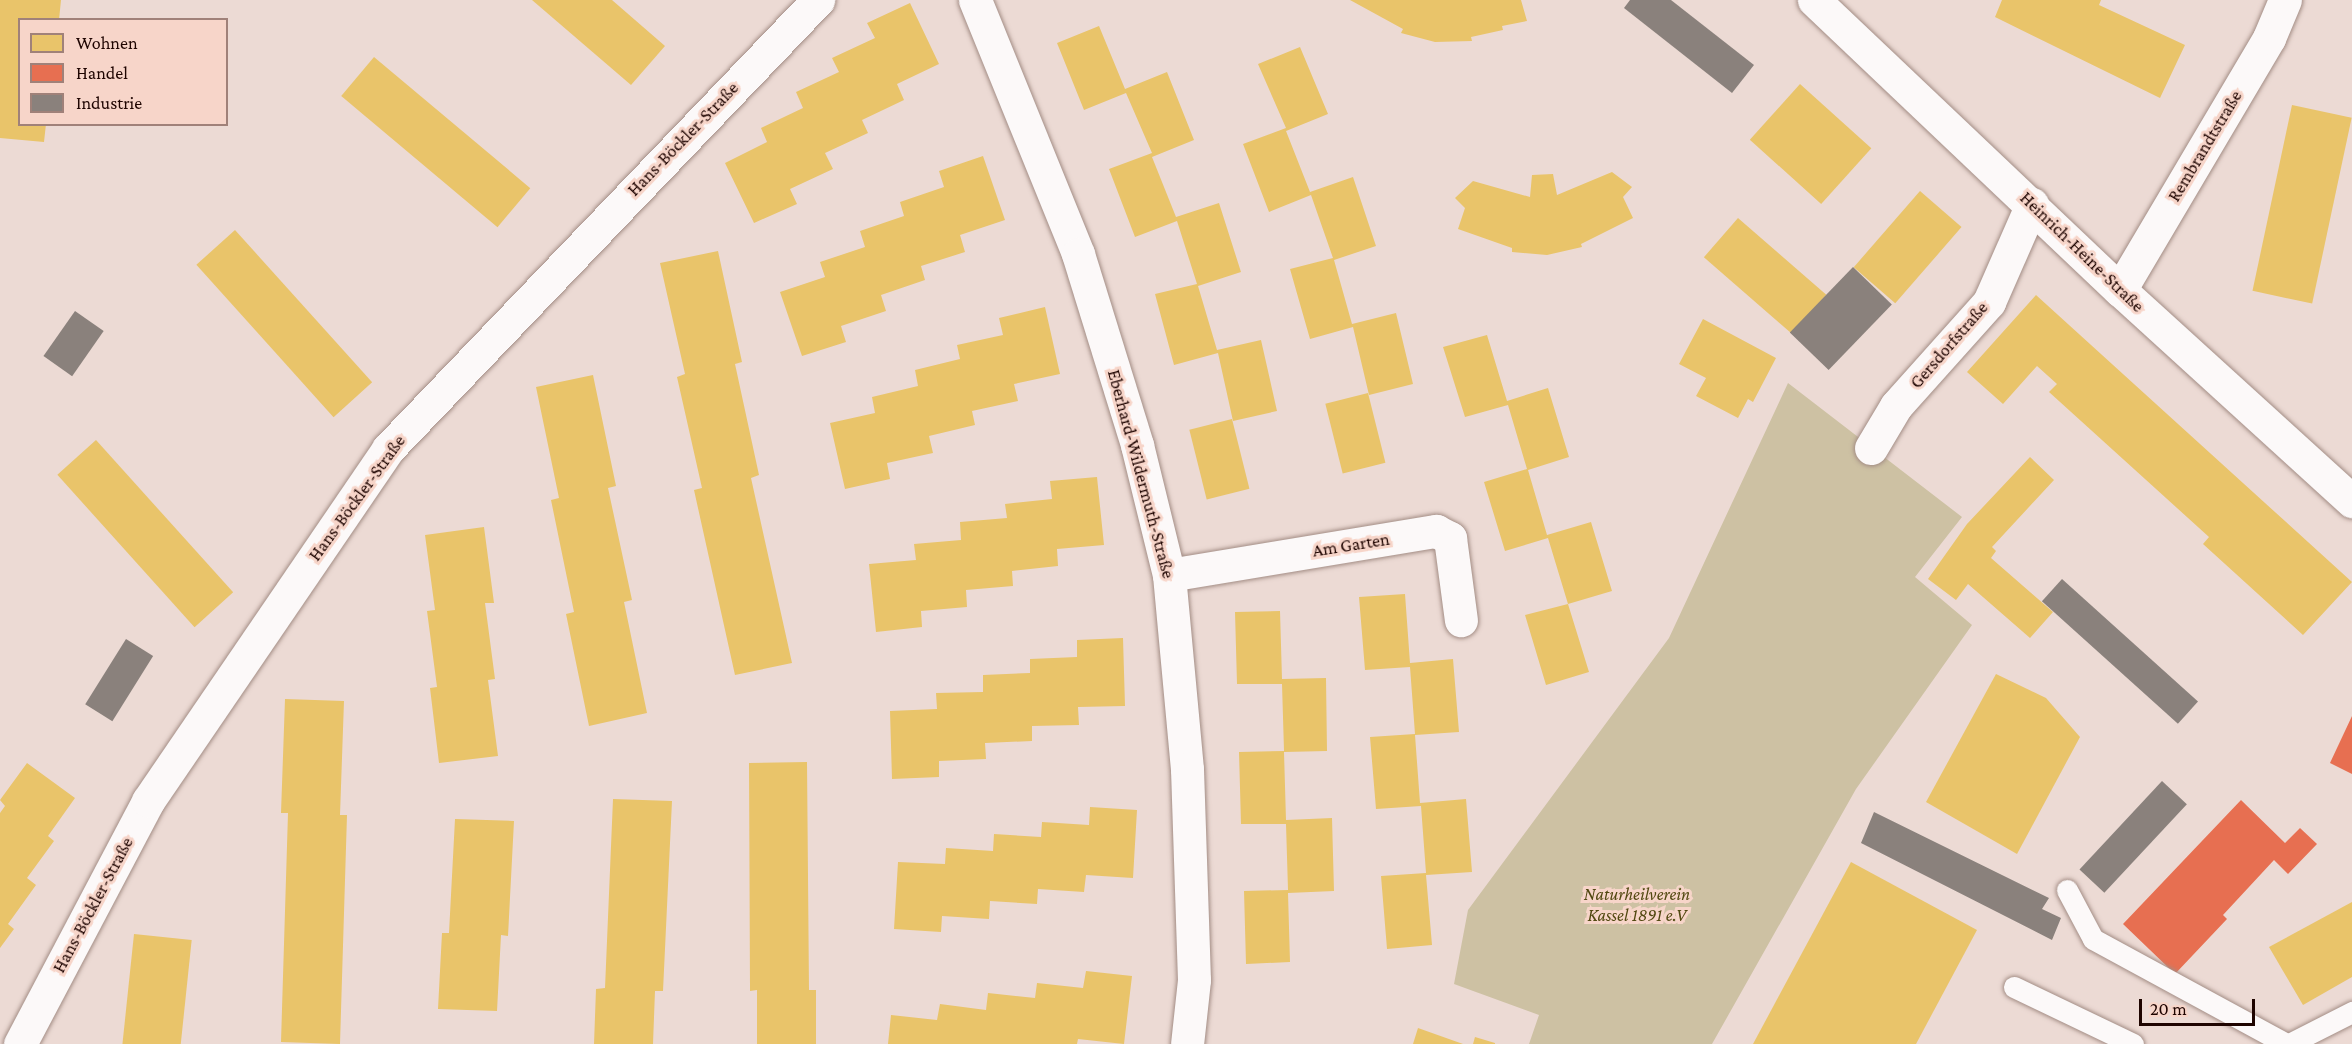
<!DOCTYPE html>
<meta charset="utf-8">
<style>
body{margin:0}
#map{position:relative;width:2352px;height:1044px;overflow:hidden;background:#ecdad4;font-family:"Crimson Pro",serif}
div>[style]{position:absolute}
.green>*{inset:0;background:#cdc1a3}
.homes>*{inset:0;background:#e9c46a;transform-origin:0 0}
.shops>*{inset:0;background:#e76f51}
.industry>*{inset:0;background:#8a817c;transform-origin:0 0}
.roads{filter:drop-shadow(0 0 2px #a38d85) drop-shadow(0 0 2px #a38d85)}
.lane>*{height:21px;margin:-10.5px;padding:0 10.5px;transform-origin:10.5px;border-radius:10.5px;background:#fcf9f9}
.street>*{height:33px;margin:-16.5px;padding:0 16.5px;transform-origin:16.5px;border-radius:16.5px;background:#fcf9f9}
span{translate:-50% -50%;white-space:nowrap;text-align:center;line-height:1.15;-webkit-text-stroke:6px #f7d5c9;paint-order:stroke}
.street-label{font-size:18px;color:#1e0400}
.park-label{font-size:18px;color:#514810;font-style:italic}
.legend{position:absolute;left:18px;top:18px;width:210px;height:108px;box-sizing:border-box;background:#f7d5c9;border:2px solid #a08179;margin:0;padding:8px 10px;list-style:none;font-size:18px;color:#1e0400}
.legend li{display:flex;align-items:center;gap:12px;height:30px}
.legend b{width:30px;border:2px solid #a08179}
.scale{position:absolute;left:2139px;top:999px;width:116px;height:27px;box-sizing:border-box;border:3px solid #1e0400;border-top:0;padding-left:8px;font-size:18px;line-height:21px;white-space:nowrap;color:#1e0400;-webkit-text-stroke:4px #f7d5c9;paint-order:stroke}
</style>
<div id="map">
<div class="green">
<div style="clip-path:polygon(1788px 383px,1962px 517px,1915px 577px,1972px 625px,1856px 789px,1712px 1044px,1529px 1044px,1539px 1015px,1454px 984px,1468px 910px,1669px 638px)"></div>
</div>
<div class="homes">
<div style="clip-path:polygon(0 0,61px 0,59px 20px,20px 20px,20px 124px,46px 124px,44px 142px,0 138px)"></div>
<div style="clip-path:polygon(532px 0,612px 0,665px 46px,631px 85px)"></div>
<div style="clip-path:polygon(1350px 0,1521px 0,1527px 21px,1502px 26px,1503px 30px,1471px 37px,1472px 41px,1435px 42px,1401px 33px,1403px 29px)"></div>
<div style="clip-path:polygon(2002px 0,2101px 0,2099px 5px,2185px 45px,2160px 98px,1995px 17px)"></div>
<div style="clip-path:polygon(910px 3px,939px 64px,897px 84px,904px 100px,862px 120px,868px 133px,825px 153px,833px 169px,790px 189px,797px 204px,754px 223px,725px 163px,767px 142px,761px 128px,803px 108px,796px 92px,839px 72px,832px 58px,875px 38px,867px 23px)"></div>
<div style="clip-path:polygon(1099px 26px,1125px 89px,1167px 72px,1194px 140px,1152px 157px,1176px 217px,1219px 203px,1241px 272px,1198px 286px,1217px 350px,1261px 340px,1277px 411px,1233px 421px,1218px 353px,1174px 365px,1155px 294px,1197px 284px,1177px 221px,1135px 237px,1109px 169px,1152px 153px,1126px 93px,1084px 110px,1057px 43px)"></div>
<div style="clip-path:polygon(1300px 47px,1328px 114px,1286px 131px,1310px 192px,1353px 177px,1376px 246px,1334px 260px,1352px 324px,1396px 313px,1413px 384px,1369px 395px,1353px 327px,1310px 339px,1290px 269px,1333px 258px,1311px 195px,1269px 212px,1243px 144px,1286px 128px,1258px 64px)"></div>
<div style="left:374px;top:57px;width:204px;height:51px;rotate:40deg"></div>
<div style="left:1800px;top:84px;width:96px;height:75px;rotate:42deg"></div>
<div style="left:2292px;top:105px;width:61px;height:190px;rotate:12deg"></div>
<div style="clip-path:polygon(983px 156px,1005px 220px,960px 235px,965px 252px,921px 266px,925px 280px,881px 295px,886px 311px,841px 326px,846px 342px,802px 356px,780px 292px,825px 277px,820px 262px,865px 247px,860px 231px,904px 216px,900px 202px,944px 187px,939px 171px)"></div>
<div style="clip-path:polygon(1612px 172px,1632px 187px,1623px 197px,1633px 218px,1581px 244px,1582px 247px,1547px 255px,1512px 252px,1512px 248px,1458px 229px,1465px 208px,1455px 198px,1473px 181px,1530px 197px,1532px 175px,1553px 174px,1557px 195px)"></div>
<div style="left:1920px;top:191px;width:55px;height:101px;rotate:41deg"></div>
<div style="left:1738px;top:218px;width:117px;height:52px;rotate:41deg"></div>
<div style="left:235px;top:230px;width:205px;height:52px;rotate:48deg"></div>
<div style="clip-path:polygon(718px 251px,742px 362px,735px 364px,759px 475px,751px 478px,792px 663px,735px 675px,694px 490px,702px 488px,677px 377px,685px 374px,660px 263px)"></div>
<div style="clip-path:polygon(2036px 295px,2352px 582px,2303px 635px,2203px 544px,2209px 537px,2049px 392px,2057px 384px,2037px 366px,2003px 404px,1967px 372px)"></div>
<div style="clip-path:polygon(1045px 307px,1060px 374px,1014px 384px,1018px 401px,972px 411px,975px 425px,929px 436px,933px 453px,887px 463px,890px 479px,845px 489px,830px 423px,875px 413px,872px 397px,918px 386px,915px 370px,960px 359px,957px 345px,1003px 335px,999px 318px)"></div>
<div style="clip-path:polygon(1703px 319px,1776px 358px,1753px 402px,1748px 399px,1738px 418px,1696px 396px,1706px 378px,1679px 364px)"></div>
<div style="clip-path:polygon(1487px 335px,1507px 401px,1548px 388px,1569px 457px,1528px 470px,1547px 535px,1591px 522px,1612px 591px,1568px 604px,1589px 672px,1546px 685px,1525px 615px,1568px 604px,1548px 538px,1505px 551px,1484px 482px,1527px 469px,1508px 405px,1465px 417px,1443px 347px)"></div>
<div style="clip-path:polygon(593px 375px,616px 486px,608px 488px,632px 600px,624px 602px,647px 713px,589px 726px,566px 614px,574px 612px,551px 500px,559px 498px,536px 387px)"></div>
<div style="left:1368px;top:393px;width:72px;height:44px;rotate:76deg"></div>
<div style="left:1232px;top:419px;width:72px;height:44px;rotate:76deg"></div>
<div style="left:96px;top:440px;width:205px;height:52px;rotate:48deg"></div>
<div style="clip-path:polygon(2030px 457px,2054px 480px,1992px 547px,1996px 551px,1991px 558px,2053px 612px,2030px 638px,1968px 584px,1956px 600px,1928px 579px,1967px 524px)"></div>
<div style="clip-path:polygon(1097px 477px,1104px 545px,1057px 549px,1058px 566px,1012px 571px,1013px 586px,966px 590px,967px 607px,921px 611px,922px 627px,876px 632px,869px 564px,916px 560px,914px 544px,961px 540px,960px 522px,1007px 518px,1005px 504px,1052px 499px,1050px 481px)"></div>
<div style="clip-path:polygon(484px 527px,494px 603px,485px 603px,495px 679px,488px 680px,498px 756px,439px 763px,430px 688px,437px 687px,427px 611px,435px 610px,425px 535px)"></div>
<div style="clip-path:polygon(1405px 594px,1410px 663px,1453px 659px,1459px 732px,1415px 735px,1420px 803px,1466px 799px,1472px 872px,1426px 875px,1432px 945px,1387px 949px,1381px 876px,1426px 873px,1421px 806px,1376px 809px,1370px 737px,1415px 734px,1410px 667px,1365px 670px,1359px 597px)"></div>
<div style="clip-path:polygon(1280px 611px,1282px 679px,1326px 678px,1327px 751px,1284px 752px,1286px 820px,1332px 818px,1334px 891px,1288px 893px,1290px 962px,1246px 964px,1244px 891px,1288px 890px,1286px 824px,1241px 824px,1239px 752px,1284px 751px,1282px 684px,1237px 684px,1235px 612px)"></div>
<div style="clip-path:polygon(1123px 638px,1125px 706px,1078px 707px,1079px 725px,1032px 726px,1032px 741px,985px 743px,986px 759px,939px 761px,939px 777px,892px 779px,890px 711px,937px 709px,936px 693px,983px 692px,983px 675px,1030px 673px,1030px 659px,1077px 657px,1077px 640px)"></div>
<div style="clip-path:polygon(1996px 674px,2046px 698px,2080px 737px,2017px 854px,1926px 802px)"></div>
<div style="clip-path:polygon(285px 699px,344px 701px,340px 815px,347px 815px,340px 1044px,281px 1042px,288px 813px,281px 813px)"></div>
<div style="clip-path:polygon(807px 762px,809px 990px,816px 990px,816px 1044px,757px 1044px,757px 990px,750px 991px,749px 763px)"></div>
<div style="clip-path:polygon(27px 763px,75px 798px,48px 836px,54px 841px,27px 878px,36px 885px,8px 924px,14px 929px,0 948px,0 813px,5px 806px,0 800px)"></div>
<div style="clip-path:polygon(613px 799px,672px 801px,663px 991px,655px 991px,653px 1044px,594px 1044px,596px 989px,605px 988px)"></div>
<div style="clip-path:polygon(1090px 807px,1137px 810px,1133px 878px,1086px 875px,1084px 892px,1038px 889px,1037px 904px,990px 901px,989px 919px,942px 916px,941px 932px,894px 929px,898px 862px,945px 864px,946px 848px,993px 851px,994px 834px,1041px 837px,1042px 822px,1089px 825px)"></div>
<div style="clip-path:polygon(455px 819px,514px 821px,508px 936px,501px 935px,497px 1011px,438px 1009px,442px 933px,449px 933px)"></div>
<div style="clip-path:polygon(1851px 862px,1977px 930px,1916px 1044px,1753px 1044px)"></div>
<div style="clip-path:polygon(2352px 902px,2352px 977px,2303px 1005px,2269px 947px)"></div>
<div style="left:134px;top:934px;width:58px;height:111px;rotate:6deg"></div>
<div style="clip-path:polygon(1086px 971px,1132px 976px,1124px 1044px,1078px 1039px,1077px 1044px,888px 1044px,891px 1015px,937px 1020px,940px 1004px,986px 1010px,988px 993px,1035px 998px,1037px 983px,1083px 988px)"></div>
<div style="clip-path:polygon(1418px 1028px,1463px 1044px,1413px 1044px)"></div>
<div style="clip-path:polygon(1475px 1037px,1495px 1043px,1495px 1044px,1473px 1044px)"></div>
</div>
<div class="shops">
<div style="clip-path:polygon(2352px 716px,2352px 774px,2330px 763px)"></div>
<div style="clip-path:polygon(2241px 800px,2285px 843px,2300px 828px,2317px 844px,2288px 874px,2274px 860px,2223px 915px,2227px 919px,2175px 974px,2123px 924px)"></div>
</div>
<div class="industry">
<div style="clip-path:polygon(1630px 0,1671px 0,1754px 65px,1732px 93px,1624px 8px)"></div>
<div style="left:1853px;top:267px;width:54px;height:91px;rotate:44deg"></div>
<div style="left:75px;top:311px;width:35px;height:55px;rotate:35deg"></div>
<div style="left:2062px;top:579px;width:183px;height:30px;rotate:42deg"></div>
<div style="left:126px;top:639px;width:32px;height:77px;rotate:32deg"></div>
<div style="left:2162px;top:781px;width:34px;height:121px;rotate:43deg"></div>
<div style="clip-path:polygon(1874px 812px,2049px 898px,2042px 909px,2061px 918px,2052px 940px,1861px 843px)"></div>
</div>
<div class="roads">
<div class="lane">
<div style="left:2067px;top:890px;width:55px;rotate:62deg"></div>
<div style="left:2093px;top:939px;width:220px;rotate:28.5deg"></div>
<div style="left:2014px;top:987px;width:132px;rotate:25.6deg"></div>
<div style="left:2289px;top:1044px;width:71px;rotate:-26.9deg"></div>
</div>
<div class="street">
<div style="left:975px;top:0;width:274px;rotate:67.9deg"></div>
<div style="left:1078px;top:254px;width:200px;rotate:72.8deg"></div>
<div style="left:1137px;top:445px;width:134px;rotate:76.2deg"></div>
<div style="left:1169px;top:575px;width:195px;rotate:84.7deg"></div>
<div style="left:1187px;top:769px;width:211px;rotate:88.1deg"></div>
<div style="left:1194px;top:980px;width:64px;rotate:96.2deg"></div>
<div style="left:1814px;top:0;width:422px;rotate:43.5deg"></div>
<div style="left:2120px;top:290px;width:314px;rotate:42.3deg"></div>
<div style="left:2120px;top:290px;width:293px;rotate:-59.4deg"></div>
<div style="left:2269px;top:38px;width:41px;rotate:-67.2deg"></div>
<div style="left:1871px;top:448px;width:49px;rotate:-59.2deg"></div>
<div style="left:1896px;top:406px;width:140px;rotate:-48.2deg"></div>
<div style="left:1989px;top:302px;width:107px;rotate:-66.3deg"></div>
<div style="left:1169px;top:575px;width:271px;rotate:-9.4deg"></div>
<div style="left:1436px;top:531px;width:16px;rotate:27deg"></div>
<div style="left:1450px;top:538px;width:83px;rotate:82.4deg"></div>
<div style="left:20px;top:1044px;width:275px;rotate:-62.2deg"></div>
<div style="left:148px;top:801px;width:426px;rotate:-55.7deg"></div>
<div style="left:388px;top:449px;width:622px;rotate:-46.24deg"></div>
</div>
</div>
<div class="street-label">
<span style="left:683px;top:139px;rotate:-46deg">Hans-Böckler-Straße</span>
<span style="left:2205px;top:146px;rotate:-59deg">Rembrandtstraße</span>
<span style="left:2082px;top:252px;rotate:44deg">Heinrich-Heine-Straße</span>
<span style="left:1949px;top:345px;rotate:-49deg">Gersdorfstraße</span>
<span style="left:1141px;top:474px;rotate:75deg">Eberhard-Wildermuth-Straße</span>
<span style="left:357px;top:498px;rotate:-54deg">Hans-Böckler-Straße</span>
<span style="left:1351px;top:545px;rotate:-9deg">Am Garten</span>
<span style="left:93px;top:905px;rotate:-62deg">Hans-Böckler-Straße</span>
</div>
<div class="park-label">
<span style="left:1637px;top:905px">Naturheilverein<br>Kassel 1891 e.V</span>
</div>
<ul class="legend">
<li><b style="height:16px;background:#e9c46a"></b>Wohnen</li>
<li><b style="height:16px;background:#e76f51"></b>Handel</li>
<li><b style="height:16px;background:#8a817c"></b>Industrie</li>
</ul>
<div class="scale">20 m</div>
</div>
